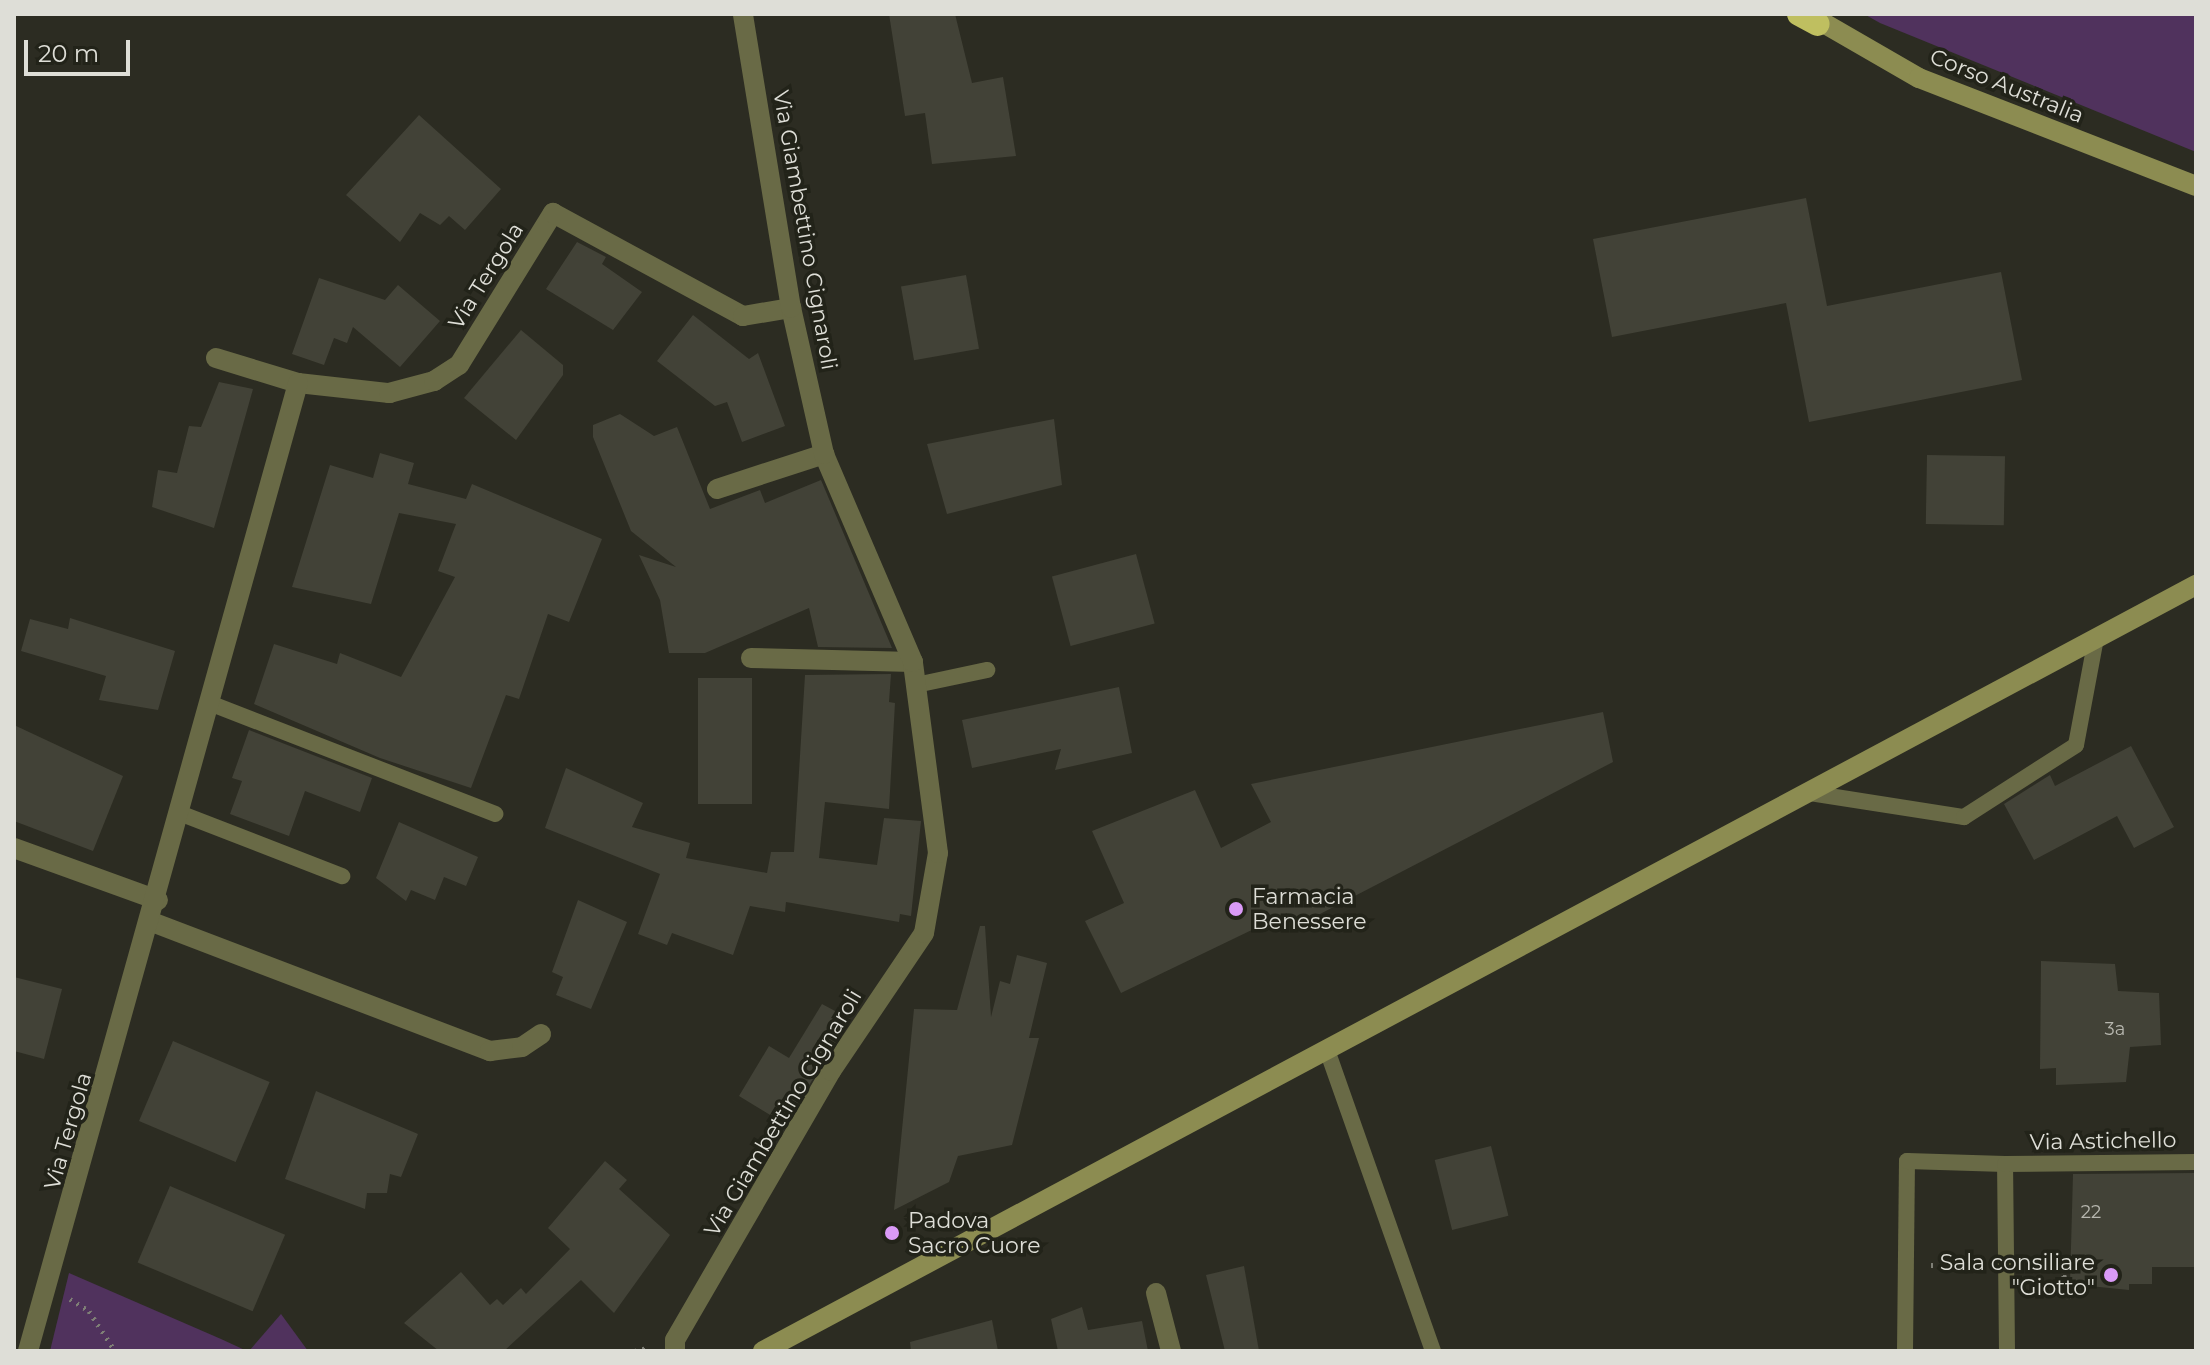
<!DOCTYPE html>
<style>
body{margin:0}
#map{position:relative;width:2210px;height:1365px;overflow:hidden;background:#2c2c22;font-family:Montserrat,sans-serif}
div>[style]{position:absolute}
.green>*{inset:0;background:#50325d}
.building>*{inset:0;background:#424237;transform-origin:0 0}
.path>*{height:5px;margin-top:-2.5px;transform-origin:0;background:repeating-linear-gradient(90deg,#7f7f76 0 2px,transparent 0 8px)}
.lane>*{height:16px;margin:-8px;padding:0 8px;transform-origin:8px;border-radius:8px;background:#696a46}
.street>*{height:20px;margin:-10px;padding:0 10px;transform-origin:10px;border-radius:10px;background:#696a46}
.secondary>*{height:20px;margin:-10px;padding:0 10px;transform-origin:10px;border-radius:10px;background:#8c8c51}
.highway>*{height:24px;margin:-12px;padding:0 12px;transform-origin:12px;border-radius:12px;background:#bfbf60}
.dots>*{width:22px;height:22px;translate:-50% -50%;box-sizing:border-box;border:4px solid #222319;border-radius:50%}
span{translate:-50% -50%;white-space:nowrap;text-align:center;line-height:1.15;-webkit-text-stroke:7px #222319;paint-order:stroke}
.number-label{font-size:18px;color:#b7b7af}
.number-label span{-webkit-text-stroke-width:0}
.street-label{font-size:22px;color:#deded7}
.poi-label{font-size:22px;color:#deded7}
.left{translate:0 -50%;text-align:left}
.right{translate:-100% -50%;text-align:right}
.frame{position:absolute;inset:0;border:16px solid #deded7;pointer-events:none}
.scale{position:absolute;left:24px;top:40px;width:106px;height:36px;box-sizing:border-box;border:4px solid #deded7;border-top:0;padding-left:10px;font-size:24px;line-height:28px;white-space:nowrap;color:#deded7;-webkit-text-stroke:6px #222319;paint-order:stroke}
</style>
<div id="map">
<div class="green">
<div style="clip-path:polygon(1864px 14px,2196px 15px,2196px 152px,1880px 23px)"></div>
<div style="clip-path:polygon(69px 1273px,221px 1339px,247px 1351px,50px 1351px)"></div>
<div style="clip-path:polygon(281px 1314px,308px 1351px,249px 1351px)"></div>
</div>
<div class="building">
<div style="clip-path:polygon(889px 14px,955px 14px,972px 83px,1003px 77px,1016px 156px,932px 164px,925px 113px,905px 116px)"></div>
<div style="clip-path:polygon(419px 115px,501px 189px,465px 230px,449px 216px,440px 225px,420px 213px,400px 242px,346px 195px)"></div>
<div style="clip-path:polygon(1806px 198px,1827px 306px,2001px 272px,2022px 380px,1809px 422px,1786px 303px,1612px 337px,1593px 239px)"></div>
<div style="clip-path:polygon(577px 242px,606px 257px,602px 264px,642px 292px,613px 330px,546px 289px)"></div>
<div style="left:966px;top:275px;width:75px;height:66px;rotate:80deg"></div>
<div style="clip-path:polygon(319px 278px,385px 300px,398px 285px,440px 321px,400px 367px,353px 327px,347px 343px,334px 338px,324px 365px,292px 354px)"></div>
<div style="clip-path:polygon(693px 315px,749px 359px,758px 353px,785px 426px,742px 442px,727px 402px,715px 406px,657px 361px)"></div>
<div style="clip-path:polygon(521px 330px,563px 365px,563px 375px,516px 440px,464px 398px)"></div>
<div style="clip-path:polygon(219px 382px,253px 389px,214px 528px,152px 507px,158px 470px,177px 473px,189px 426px,201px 427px)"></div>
<div style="clip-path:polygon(620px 414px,654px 436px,677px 427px,710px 509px,760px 490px,765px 503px,821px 480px,892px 648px,818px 647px,809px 608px,705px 653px,669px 653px,660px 600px,639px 555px,676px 567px,631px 531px,593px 437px,593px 425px)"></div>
<div style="clip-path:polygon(1054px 419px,1062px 485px,947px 514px,927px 444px)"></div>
<div style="clip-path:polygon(380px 453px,414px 463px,408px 484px,466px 499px,472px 484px,602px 539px,569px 622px,548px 614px,519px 699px,506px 695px,471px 788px,380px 758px,254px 704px,274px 644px,337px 664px,340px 653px,401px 677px,455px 577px,438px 571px,456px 524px,399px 513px,371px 604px,292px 587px,330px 465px,373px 478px)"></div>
<div style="left:1927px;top:455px;width:78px;height:69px;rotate:1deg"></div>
<div style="left:1136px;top:554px;width:72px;height:87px;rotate:75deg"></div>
<div style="clip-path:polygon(70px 618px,175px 651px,158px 710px,99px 700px,106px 676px,21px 651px,30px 619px,68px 629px)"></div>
<div style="clip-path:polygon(891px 674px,889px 702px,895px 703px,889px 809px,825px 802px,819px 858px,877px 865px,884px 818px,921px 821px,911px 916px,900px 914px,899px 922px,786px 902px,785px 912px,750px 906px,733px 955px,672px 933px,667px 945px,638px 934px,660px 874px,545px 828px,566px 768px,643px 803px,632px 827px,690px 843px,686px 858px,767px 873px,771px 852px,794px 852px,805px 675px)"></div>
<div style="left:698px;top:678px;width:54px;height:126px"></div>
<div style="clip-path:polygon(1119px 687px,1132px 753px,1055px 770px,1061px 749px,972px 768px,962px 720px)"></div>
<div style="clip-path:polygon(1603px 712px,1613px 762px,1293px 928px,1287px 913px,1121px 993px,1085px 921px,1124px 903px,1092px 831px,1195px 790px,1221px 848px,1271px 822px,1251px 784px)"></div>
<div style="clip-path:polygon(14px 725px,123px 776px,93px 851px,14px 821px)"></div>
<div style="clip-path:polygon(249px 730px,372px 778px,360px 812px,305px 791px,289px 836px,230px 814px,242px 781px,232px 778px)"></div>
<div style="clip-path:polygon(2131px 746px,2174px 827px,2134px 848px,2117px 816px,2034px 860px,2004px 804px,2050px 775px,2055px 786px)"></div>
<div style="clip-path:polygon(399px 822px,478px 857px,466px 886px,444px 877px,435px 900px,411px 890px,406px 901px,376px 878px)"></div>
<div style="clip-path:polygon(578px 900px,627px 922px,591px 1009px,556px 995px,563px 977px,552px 972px)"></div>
<div style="clip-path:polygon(980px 926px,985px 926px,991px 1017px,1000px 981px,1010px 984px,1017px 955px,1047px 963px,1029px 1038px,1039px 1038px,1012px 1145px,958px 1156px,949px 1182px,894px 1210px,914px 1009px,957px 1010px)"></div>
<div style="clip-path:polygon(2041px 961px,2115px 964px,2118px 991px,2159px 993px,2161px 1045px,2130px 1047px,2126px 1082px,2056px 1085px,2056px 1068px,2040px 1069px)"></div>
<div style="clip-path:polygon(14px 977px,62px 989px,44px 1059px,14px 1051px)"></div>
<div style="clip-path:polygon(822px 1004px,850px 1019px,785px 1124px,739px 1096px,769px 1046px,789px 1058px)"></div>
<div style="left:173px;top:1041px;width:105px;height:87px;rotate:23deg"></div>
<div style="clip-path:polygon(316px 1091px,418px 1134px,401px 1177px,390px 1174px,387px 1193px,367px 1193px,365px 1209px,285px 1179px)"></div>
<div style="left:1491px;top:1146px;width:72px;height:58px;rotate:76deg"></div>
<div style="clip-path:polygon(605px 1161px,627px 1180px,619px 1189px,670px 1235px,614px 1313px,581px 1280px,504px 1351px,439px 1351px,404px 1323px,461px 1272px,490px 1305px,497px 1299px,503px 1305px,521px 1288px,526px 1294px,570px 1249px,548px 1228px)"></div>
<div style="clip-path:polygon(2196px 1173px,2196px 1267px,2152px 1267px,2152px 1284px,2129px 1284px,2129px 1290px,2070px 1284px,2073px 1174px)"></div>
<div style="left:170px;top:1186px;width:125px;height:83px;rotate:23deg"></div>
<div style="clip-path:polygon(1244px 1266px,1259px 1351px,1225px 1351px,1206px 1275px)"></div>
<div style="clip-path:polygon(1082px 1307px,1088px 1330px,1142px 1321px,1148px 1351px,1058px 1351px,1051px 1319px)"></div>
<div style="clip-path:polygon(992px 1320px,998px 1351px,911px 1351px,910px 1342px)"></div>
</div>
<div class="path">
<div style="left:1931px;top:1265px;width:50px;rotate:1.1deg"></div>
<div style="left:2031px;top:1267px;width:31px"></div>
<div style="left:2062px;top:1267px;width:32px;rotate:77deg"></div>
<div style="left:70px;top:1299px;width:22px;rotate:32deg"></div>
<div style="left:89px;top:1311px;width:48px;rotate:57deg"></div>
<div style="left:635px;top:1351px;width:12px;rotate:-14deg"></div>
</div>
<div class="lane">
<div style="left:916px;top:685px;width:73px;rotate:-11.9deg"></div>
<div style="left:212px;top:704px;width:304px;rotate:21.2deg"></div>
<div style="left:1810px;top:793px;width:156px;rotate:8.9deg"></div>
<div style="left:1964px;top:817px;width:133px;rotate:-32.7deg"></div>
<div style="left:2076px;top:745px;width:109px;rotate:-79.4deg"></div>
<div style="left:182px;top:814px;width:172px;rotate:21.2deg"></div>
<div style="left:1327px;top:1050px;width:319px;rotate:70.6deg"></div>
<div style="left:1905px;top:1351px;width:190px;rotate:-89.4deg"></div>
<div style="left:1907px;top:1161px;width:98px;rotate:1.8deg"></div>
<div style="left:2007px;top:1351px;width:187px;rotate:-90.6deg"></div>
<div style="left:2005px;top:1164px;width:191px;rotate:-0.6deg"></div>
</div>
<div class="street">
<div style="left:216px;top:358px;width:86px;rotate:17deg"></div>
<div style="left:298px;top:383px;width:92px;rotate:6.3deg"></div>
<div style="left:389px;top:393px;width:47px;rotate:-14.9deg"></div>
<div style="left:434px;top:381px;width:30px;rotate:-33deg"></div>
<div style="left:459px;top:365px;width:179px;rotate:-58.3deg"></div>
<div style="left:553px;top:213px;width:216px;rotate:28.5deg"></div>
<div style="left:743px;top:316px;width:49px;rotate:-9.5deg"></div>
<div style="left:717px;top:489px;width:113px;rotate:-18.1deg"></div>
<div style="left:751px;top:658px;width:162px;rotate:1.4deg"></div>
<div style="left:14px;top:848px;width:153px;rotate:19.9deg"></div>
<div style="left:152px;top:922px;width:362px;rotate:20.9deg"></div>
<div style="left:490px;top:1051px;width:32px;rotate:-7deg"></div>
<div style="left:522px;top:1047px;width:23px;rotate:-34deg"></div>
<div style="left:1156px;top:1293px;width:60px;rotate:75.5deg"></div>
<div style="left:28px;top:1351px;width:1005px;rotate:-74.41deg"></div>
<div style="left:675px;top:1351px;width:11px;rotate:-90deg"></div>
<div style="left:675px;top:1340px;width:311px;rotate:-59.9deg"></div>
<div style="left:831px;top:1071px;width:166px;rotate:-56deg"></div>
<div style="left:924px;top:933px;width:81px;rotate:-80.1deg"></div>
<div style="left:938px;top:853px;width:193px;rotate:-97.5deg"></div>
<div style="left:913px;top:662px;width:226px;rotate:-113.2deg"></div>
<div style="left:824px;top:454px;width:150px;rotate:-102.7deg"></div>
<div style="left:791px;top:308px;width:298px;rotate:-99.3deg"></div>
</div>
<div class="secondary">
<div style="left:1808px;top:14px;width:128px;rotate:30deg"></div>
<div style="left:1919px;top:78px;width:297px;rotate:21.3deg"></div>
<div style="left:763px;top:1351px;width:1625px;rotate:-28.13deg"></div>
</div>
<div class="highway">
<div style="left:1799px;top:14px;width:21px;rotate:28deg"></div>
</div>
<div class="dots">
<div style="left:1236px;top:909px;background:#da9af7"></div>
<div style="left:892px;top:1233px;background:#da9af7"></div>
<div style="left:2111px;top:1275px;background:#da9af7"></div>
</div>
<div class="number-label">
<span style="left:2115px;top:1029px">3a</span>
<span style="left:2091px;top:1212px">22</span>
</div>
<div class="street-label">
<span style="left:2007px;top:86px;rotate:22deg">Corso Australia</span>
<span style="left:805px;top:230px;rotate:80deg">Via Giambettino Cignaroli</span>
<span style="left:486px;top:276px;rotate:-58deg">Via Tergola</span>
<span style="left:783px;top:1113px;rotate:-59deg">Via Giambettino Cignaroli</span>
<span style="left:68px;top:1131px;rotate:-74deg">Via Tergola</span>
<span style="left:2103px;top:1141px;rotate:-1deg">Via Astichello</span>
</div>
<div class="poi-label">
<span class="left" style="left:1252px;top:909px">Farmacia<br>Benessere</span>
<span class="left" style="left:908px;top:1233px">Padova<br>Sacro Cuore</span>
<span class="right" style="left:2095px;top:1275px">Sala consiliare<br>"Giotto"</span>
</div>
<div class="frame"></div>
<div class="scale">20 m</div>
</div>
